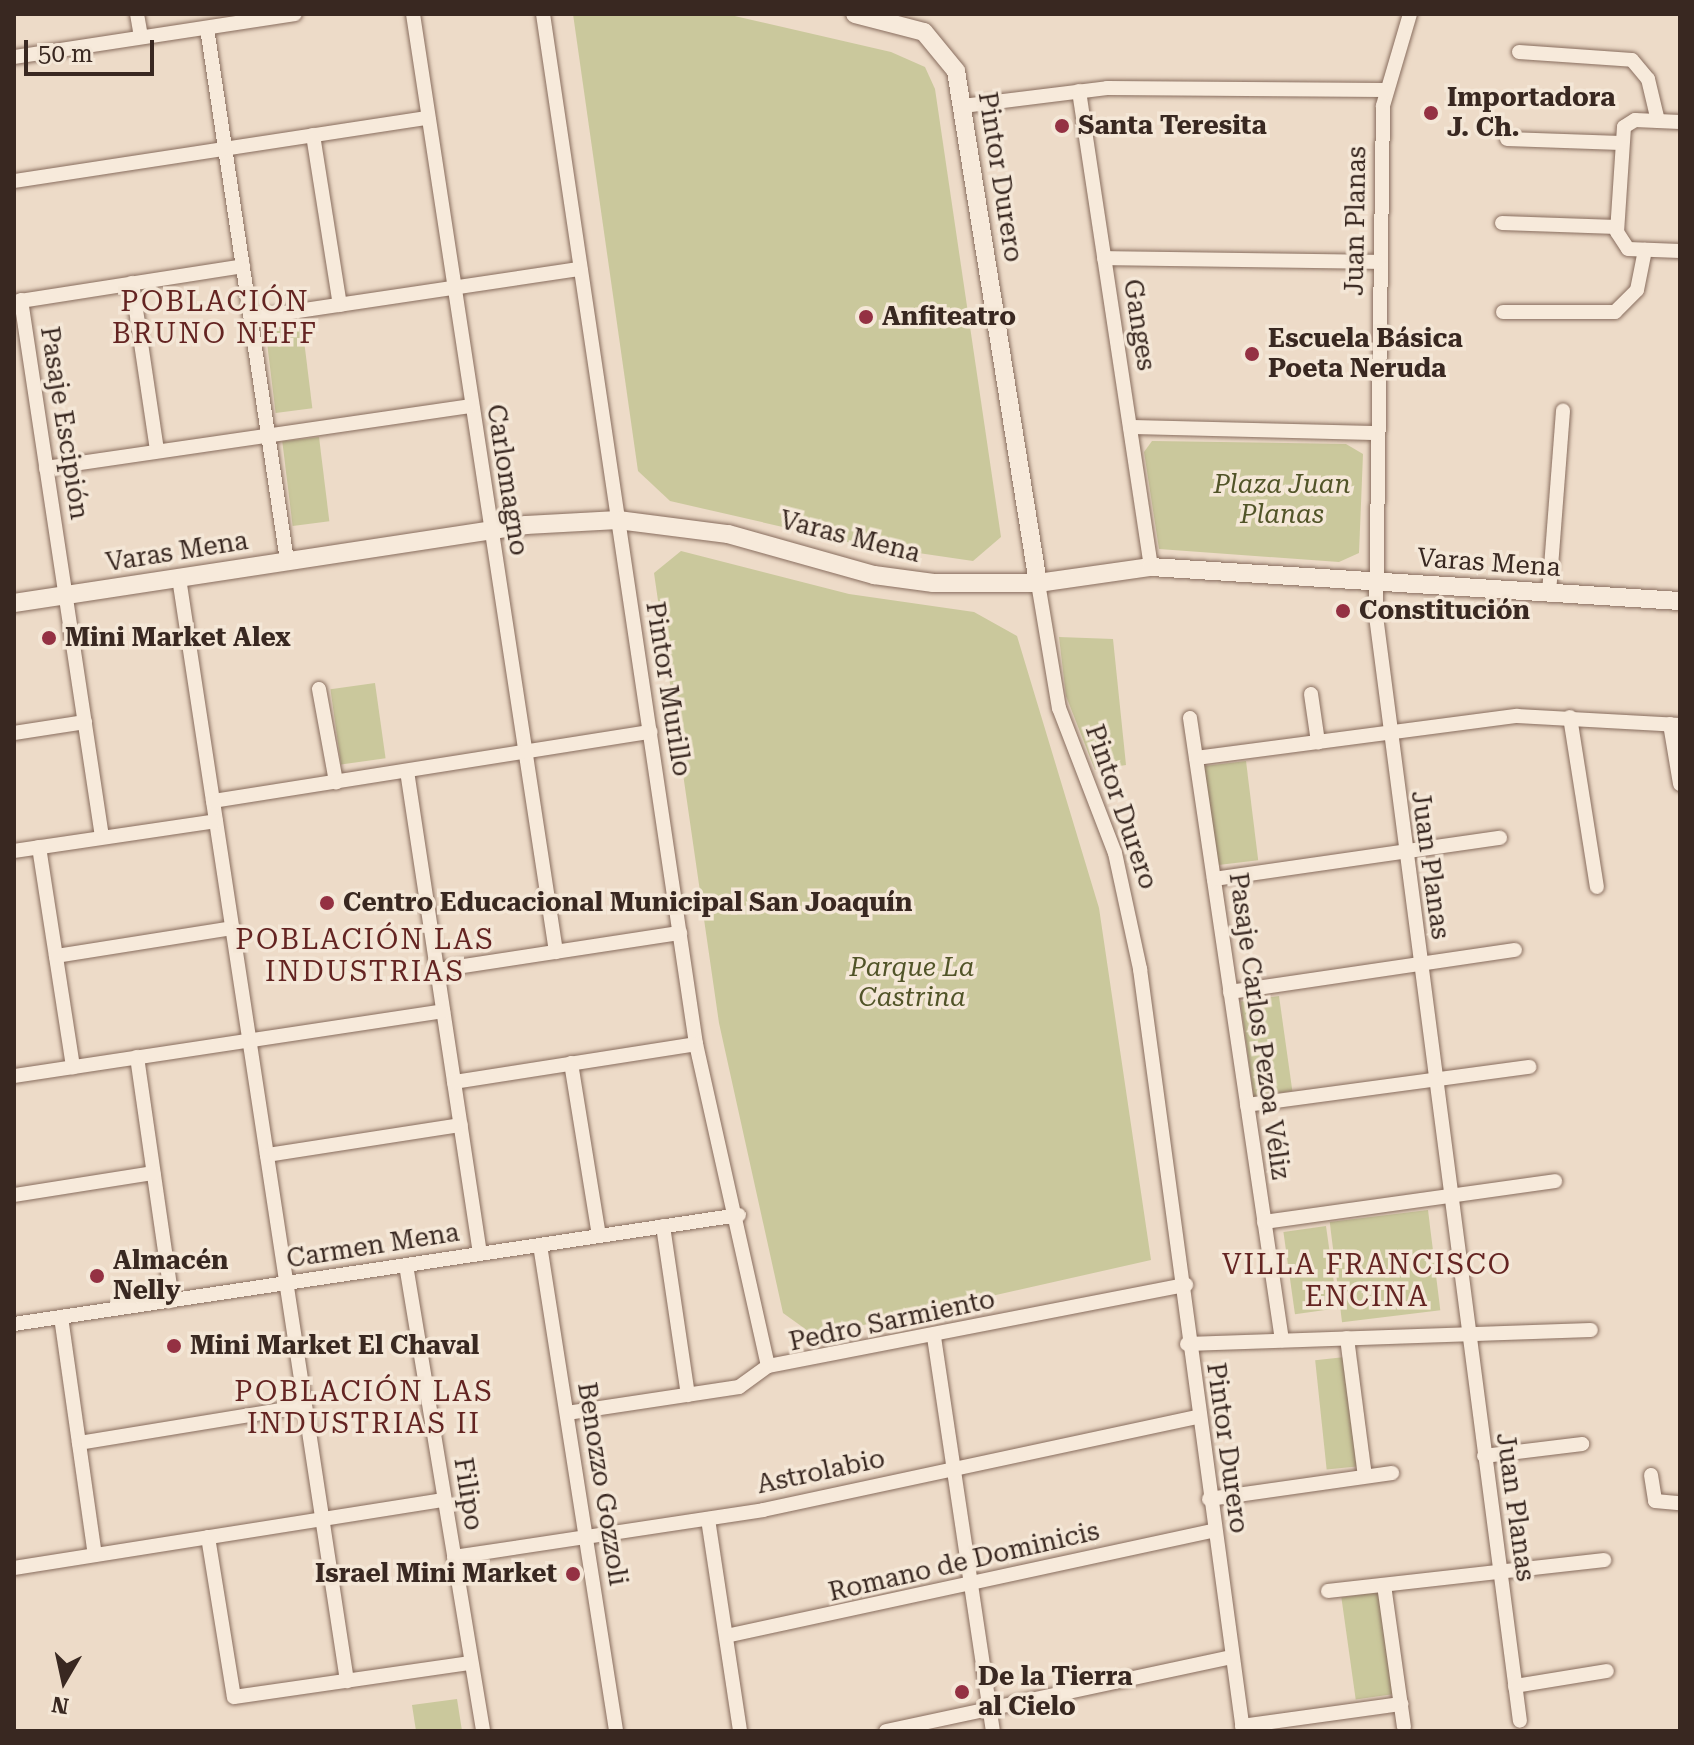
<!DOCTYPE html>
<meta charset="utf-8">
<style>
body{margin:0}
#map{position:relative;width:1694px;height:1745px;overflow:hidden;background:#eddbc8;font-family:"Roboto Serif",serif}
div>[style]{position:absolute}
.green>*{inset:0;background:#cac89c;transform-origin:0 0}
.roads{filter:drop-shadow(0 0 2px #886d5e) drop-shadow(0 0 2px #886d5e)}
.street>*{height:14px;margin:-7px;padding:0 7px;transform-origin:7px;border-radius:7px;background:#f7eadb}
.secondary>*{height:18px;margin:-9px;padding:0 9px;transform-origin:9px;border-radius:9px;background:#f7eadb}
.dots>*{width:22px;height:22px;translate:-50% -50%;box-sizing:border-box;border:4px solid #f4e7d7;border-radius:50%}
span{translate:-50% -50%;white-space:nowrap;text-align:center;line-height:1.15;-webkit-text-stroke:7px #f4e7d7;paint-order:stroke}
.poi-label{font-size:26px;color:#392821;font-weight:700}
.left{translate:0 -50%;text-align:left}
.right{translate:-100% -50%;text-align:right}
.street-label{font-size:26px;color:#392821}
.park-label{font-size:26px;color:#515428;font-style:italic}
.neighbourhood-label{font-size:28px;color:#642422;letter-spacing:2px}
.frame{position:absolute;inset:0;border:16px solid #392821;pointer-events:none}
.north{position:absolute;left:24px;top:1641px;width:80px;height:80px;-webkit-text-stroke:6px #f4e7d7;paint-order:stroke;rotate:189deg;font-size:22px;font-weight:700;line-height:32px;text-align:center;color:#392821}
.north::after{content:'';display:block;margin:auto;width:28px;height:36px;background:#392821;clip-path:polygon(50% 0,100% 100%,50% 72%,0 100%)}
.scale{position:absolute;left:24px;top:40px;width:130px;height:36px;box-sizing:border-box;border:4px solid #392821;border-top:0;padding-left:10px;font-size:24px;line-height:28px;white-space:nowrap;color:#392821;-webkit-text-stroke:6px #f4e7d7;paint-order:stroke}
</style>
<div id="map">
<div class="green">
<div style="clip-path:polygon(573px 14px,726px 14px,891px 52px,925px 67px,935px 89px,1001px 537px,973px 561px,857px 544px,670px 501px,638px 471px)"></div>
<div style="left:302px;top:324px;width:85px;height:37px;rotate:83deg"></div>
<div style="left:319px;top:437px;width:85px;height:37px;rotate:83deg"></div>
<div style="clip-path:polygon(1152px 441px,1346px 444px,1363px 454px,1359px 553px,1339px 562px,1159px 549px,1144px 452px)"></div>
<div style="clip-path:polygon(681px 551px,849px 594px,974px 612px,1017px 636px,1099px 908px,1151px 1260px,815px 1336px,783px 1313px,719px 1023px,654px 573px)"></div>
<div style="clip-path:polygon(1059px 637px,1113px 639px,1126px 765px,1095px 770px,1066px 696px)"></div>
<div style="left:375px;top:683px;width:76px;height:45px;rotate:82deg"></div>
<div style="left:1246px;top:761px;width:100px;height:42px;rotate:83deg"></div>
<div style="left:1279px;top:996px;width:96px;height:39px;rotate:82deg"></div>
<div style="left:1428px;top:1210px;width:101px;height:99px;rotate:83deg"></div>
<div style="left:1326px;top:1226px;width:83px;height:43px;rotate:82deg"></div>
<div style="left:1345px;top:1357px;width:110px;height:30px;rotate:84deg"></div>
<div style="left:1380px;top:1592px;width:103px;height:39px;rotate:82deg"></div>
<div style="clip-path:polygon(457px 1699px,462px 1731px,416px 1731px,412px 1705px)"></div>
</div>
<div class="roads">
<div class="street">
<div style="left:137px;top:14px;width:23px;rotate:80deg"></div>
<div style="left:413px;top:14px;width:949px;rotate:81.33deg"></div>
<div style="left:543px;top:14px;width:1041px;rotate:81.55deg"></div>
<div style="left:696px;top:1044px;width:330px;rotate:77.4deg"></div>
<div style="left:1410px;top:14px;width:96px;rotate:106.4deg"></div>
<div style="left:1383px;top:106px;width:510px;rotate:90.79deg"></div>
<div style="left:1376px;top:616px;width:1114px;rotate:82.58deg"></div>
<div style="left:207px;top:28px;width:539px;rotate:81.46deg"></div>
<div style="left:1519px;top:52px;width:113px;rotate:4deg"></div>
<div style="left:1632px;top:60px;width:25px;rotate:50deg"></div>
<div style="left:1648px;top:79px;width:43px;rotate:76.6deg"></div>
<div style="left:14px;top:57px;width:284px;rotate:-8.7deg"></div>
<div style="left:1079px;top:91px;width:481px;rotate:81.4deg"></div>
<div style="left:963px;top:106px;width:145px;rotate:-7.1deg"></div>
<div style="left:1107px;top:88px;width:277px;rotate:0.4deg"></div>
<div style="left:1680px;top:122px;width:45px;rotate:-177.5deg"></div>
<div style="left:1635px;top:120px;width:13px;rotate:148deg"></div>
<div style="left:1624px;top:127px;width:105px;rotate:93.8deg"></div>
<div style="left:1617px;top:232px;width:20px;rotate:57deg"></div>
<div style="left:1628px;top:249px;width:52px;rotate:2.2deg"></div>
<div style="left:313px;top:135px;width:172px;rotate:81deg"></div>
<div style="left:1507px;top:139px;width:114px;rotate:2deg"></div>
<div style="left:14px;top:181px;width:419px;rotate:-8.7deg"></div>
<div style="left:1502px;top:223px;width:115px;rotate:2deg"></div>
<div style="left:1104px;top:258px;width:275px;rotate:0.8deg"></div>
<div style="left:132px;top:283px;width:170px;rotate:81.5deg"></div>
<div style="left:21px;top:300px;width:543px;rotate:81.42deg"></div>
<div style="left:14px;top:302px;width:232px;rotate:-8.9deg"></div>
<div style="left:1503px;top:312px;width:112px"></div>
<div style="left:1615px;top:312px;width:31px;rotate:-45deg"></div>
<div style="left:1637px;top:290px;width:41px;rotate:-78.7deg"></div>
<div style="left:251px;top:318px;width:333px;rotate:-8.5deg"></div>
<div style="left:1130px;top:427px;width:246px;rotate:1.4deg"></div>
<div style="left:46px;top:468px;width:430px;rotate:-8.3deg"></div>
<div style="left:179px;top:578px;width:1116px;rotate:81.34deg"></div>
<div style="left:1038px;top:583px;width:127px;rotate:80.5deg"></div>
<div style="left:1059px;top:708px;width:155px;rotate:68.9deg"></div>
<div style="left:1115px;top:853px;width:119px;rotate:77.8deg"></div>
<div style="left:1140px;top:969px;width:769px;rotate:82.3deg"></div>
<div style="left:1549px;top:593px;width:183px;rotate:-85.6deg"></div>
<div style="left:319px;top:689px;width:95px;rotate:79.6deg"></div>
<div style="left:1311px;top:694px;width:49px;rotate:81.7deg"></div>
<div style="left:1570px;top:717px;width:172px;rotate:81deg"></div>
<div style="left:1190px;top:718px;width:629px;rotate:81.59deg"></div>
<div style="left:1670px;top:724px;width:61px;rotate:80.5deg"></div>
<div style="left:14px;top:733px;width:72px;rotate:-8.8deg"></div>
<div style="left:1196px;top:758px;width:324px;rotate:-7.5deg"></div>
<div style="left:1517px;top:716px;width:163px;rotate:3.2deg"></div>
<div style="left:407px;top:771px;width:488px;rotate:81.4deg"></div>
<div style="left:213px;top:801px;width:443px;rotate:-9deg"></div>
<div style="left:39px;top:847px;width:223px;rotate:81.2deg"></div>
<div style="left:14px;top:851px;width:204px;rotate:-8.4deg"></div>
<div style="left:1214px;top:879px;width:289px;rotate:-8.2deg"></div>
<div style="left:56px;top:956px;width:179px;rotate:-9deg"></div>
<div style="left:437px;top:970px;width:246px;rotate:-8.7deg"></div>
<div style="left:1230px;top:992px;width:288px;rotate:-8.4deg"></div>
<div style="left:137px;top:1057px;width:246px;rotate:81.8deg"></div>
<div style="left:571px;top:1063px;width:175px;rotate:80.8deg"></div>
<div style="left:14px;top:1076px;width:434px;rotate:-8.6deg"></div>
<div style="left:454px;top:1082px;width:245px;rotate:-8.9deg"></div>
<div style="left:1247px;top:1105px;width:285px;rotate:-7.7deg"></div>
<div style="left:267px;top:1155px;width:196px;rotate:-8.8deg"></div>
<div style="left:14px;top:1195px;width:141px;rotate:-9deg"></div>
<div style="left:1264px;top:1222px;width:294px;rotate:-8deg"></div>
<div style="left:663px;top:1226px;width:171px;rotate:81.6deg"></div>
<div style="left:540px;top:1245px;width:492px;rotate:81.1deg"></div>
<div style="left:406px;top:1265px;width:472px;rotate:80.6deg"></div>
<div style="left:61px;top:1317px;width:240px;rotate:81.9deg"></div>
<div style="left:14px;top:1324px;width:733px;rotate:-8.55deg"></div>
<div style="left:934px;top:1337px;width:398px;rotate:81.5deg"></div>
<div style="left:1347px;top:1338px;width:139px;rotate:82.6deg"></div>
<div style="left:1187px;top:1344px;width:404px;rotate:-2deg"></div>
<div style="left:768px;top:1366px;width:426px;rotate:-11deg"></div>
<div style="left:567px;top:1413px;width:174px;rotate:-8.6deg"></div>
<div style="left:739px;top:1387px;width:36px;rotate:-36deg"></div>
<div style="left:79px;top:1443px;width:229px;rotate:-9.3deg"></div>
<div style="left:1484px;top:1456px;width:99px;rotate:-7deg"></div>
<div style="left:1651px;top:1475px;width:26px;rotate:81deg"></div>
<div style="left:1655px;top:1501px;width:25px;rotate:5deg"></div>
<div style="left:1209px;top:1499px;width:185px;rotate:-8.1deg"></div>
<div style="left:708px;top:1519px;width:214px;rotate:81.4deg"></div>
<div style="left:208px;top:1537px;width:162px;rotate:80.8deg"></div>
<div style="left:234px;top:1697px;width:239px;rotate:-8.2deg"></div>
<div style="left:454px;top:1557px;width:313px;rotate:-8.6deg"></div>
<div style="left:763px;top:1510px;width:443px;rotate:-12.1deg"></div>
<div style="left:14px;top:1568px;width:435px;rotate:-9deg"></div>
<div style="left:1384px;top:1585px;width:143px;rotate:82deg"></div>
<div style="left:1328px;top:1591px;width:278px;rotate:-6.4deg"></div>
<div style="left:726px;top:1636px;width:498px;rotate:-12.2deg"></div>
<div style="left:1515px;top:1686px;width:93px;rotate:-9.3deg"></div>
<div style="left:1242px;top:1726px;width:161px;rotate:-7.9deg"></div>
<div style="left:886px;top:1731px;width:354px;rotate:-12.1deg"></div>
</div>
<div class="secondary">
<div style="left:855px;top:14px;width:71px;rotate:14.6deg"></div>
<div style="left:924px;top:32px;width:50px;rotate:50.6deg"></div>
<div style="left:956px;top:71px;width:519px;rotate:80.9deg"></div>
<div style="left:14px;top:603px;width:518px;rotate:-8.66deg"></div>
<div style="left:526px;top:525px;width:92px;rotate:-3.1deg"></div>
<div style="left:618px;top:520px;width:111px;rotate:7.3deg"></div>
<div style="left:728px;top:534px;width:152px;rotate:15.7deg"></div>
<div style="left:874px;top:575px;width:60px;rotate:7.7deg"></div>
<div style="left:933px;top:583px;width:105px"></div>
<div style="left:1038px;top:583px;width:114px;rotate:-8.1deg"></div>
<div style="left:1151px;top:567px;width:530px;rotate:3.68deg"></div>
</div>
</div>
<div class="dots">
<div style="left:1431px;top:113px;background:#943143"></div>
<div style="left:1062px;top:126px;background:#943143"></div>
<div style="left:866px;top:317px;background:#943143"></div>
<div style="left:1252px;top:354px;background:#943143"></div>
<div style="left:1343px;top:611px;background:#943143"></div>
<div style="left:49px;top:638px;background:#943143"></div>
<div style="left:327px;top:903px;background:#943143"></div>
<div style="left:97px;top:1276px;background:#943143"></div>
<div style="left:174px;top:1346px;background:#943143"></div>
<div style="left:573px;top:1574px;background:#943143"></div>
<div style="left:962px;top:1692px;background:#943143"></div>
</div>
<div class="poi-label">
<span class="left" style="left:1447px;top:113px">Importadora<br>J. Ch.</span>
<span class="left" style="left:1078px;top:126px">Santa Teresita</span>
<span class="left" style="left:882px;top:317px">Anfiteatro</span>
<span class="left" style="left:1268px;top:354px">Escuela Básica<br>Poeta Neruda</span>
<span class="left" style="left:1359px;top:611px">Constitución</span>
<span class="left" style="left:65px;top:638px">Mini Market Alex</span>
<span class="left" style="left:343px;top:903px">Centro Educacional Municipal San Joaquín</span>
<span class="left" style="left:113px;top:1276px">Almacén<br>Nelly</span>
<span class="left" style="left:190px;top:1346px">Mini Market El Chaval</span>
<span class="right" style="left:557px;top:1574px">Israel Mini Market</span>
<span class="left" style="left:978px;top:1692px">De la Tierra<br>al Cielo</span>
</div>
<div class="street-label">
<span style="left:1000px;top:177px;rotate:81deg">Pintor Durero</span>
<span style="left:1356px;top:221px;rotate:-89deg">Juan Planas</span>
<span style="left:1139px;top:325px;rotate:81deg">Ganges</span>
<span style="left:64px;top:423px;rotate:81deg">Pasaje Escipión</span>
<span style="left:507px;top:480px;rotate:81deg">Carlomagno</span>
<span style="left:850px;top:537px;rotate:14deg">Varas Mena</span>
<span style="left:177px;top:552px;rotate:-9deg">Varas Mena</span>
<span style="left:1489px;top:563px;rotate:4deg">Varas Mena</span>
<span style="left:668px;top:689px;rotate:81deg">Pintor Murillo</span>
<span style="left:1121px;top:807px;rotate:71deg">Pintor Durero</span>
<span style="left:1430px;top:865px;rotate:82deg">Juan Planas</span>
<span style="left:1259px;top:1026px;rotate:82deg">Pasaje Carlos Pezoa Véliz</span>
<span style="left:373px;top:1246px;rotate:-9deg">Carmen Mena</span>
<span style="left:892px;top:1321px;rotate:-12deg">Pedro Sarmiento</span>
<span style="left:1227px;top:1448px;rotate:82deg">Pintor Durero</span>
<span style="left:821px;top:1472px;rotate:-12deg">Astrolabio</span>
<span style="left:602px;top:1484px;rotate:81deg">Benozzo Gozzoli</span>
<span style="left:468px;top:1494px;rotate:81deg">Filipo</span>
<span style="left:1515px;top:1507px;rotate:82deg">Juan Planas</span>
<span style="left:964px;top:1562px;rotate:-13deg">Romano de Dominicis</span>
</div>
<div class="park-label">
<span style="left:1282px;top:500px">Plaza Juan<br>Planas</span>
<span style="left:912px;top:983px">Parque La<br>Castrina</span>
</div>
<div class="neighbourhood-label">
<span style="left:215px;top:318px">POBLACIÓN<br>BRUNO NEFF</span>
<span style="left:365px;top:956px">POBLACIÓN LAS<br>INDUSTRIAS</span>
<span style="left:1367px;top:1281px">VILLA FRANCISCO<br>ENCINA</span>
<span style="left:364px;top:1408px">POBLACIÓN LAS<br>INDUSTRIAS II</span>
</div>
<div class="frame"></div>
<div class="north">N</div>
<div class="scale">50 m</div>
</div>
